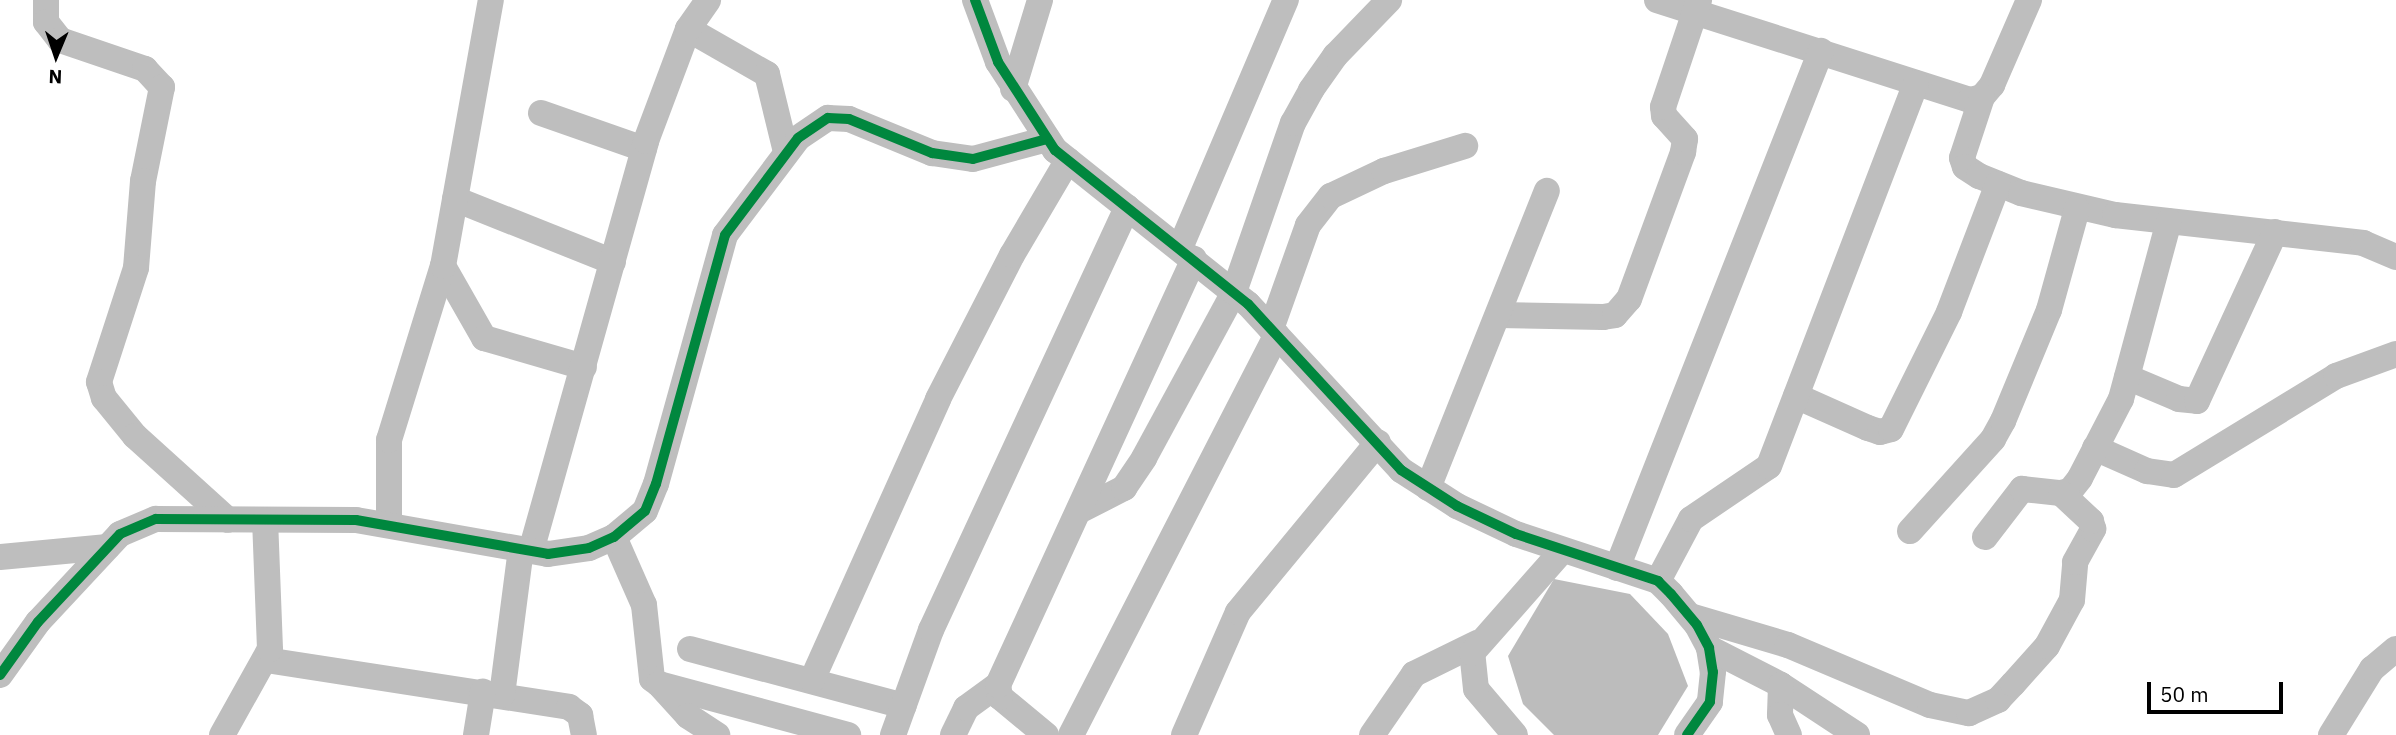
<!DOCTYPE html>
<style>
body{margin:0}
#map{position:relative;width:2396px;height:735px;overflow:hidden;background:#fff;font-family:"IBM Plex Sans",sans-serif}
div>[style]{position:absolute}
.water>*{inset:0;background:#bcbcbc}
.minor>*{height:26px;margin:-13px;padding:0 13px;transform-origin:13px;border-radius:13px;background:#bebebe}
.cycleway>*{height:10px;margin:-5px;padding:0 5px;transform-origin:5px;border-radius:5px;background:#00873e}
span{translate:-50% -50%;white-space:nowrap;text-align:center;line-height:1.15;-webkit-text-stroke:5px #fff;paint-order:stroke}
.north{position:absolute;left:21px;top:21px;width:70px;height:70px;-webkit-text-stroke:5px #fff;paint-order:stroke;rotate:182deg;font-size:19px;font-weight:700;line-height:28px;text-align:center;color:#000}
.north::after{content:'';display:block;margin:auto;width:24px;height:32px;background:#000;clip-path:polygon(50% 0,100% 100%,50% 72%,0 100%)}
.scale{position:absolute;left:2147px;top:682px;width:136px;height:32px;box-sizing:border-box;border:4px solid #000;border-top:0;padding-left:9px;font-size:21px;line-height:24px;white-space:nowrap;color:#000;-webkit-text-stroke:5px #fff;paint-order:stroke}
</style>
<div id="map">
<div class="water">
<div style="clip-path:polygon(1554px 579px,1630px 594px,1668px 634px,1688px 686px,1658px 735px,1554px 735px,1523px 704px,1508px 656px)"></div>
</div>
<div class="minor">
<div style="left:46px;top:0;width:22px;rotate:90deg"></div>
<div style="left:46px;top:22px;width:23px;rotate:52deg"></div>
<div style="left:60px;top:40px;width:90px;rotate:18.8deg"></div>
<div style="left:145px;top:69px;width:25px;rotate:47deg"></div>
<div style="left:162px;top:87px;width:96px;rotate:101.4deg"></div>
<div style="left:143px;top:181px;width:87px;rotate:94.6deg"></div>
<div style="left:136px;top:268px;width:120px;rotate:108deg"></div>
<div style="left:99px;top:382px;width:17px;rotate:73deg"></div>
<div style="left:104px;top:398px;width:49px;rotate:50.8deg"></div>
<div style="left:135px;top:436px;width:125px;rotate:42.1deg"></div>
<div style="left:975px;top:0;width:66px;rotate:69.6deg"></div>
<div style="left:998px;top:62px;width:105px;rotate:57.1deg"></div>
<div style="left:1055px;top:150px;width:247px;rotate:38.6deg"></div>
<div style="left:1248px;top:304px;width:226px;rotate:47.3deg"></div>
<div style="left:1401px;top:470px;width:67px;rotate:32.7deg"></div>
<div style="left:1457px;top:506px;width:65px;rotate:25.4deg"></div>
<div style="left:1516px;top:534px;width:150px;rotate:18.3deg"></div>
<div style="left:1658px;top:581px;width:18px;rotate:45deg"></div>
<div style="left:1671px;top:594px;width:40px;rotate:50deg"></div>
<div style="left:1697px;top:625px;width:26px;rotate:62deg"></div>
<div style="left:1709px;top:648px;width:24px;rotate:81deg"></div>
<div style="left:1713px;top:672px;width:30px;rotate:96deg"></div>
<div style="left:1710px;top:702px;width:40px;rotate:124.9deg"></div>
<div style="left:1657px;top:0;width:329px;rotate:17.7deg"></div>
<div style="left:1970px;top:100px;width:12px;rotate:-14deg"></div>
<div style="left:1982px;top:97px;width:16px;rotate:-50deg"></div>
<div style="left:1992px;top:85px;width:93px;rotate:-66.5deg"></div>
<div style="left:688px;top:29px;width:91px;rotate:29.7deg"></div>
<div style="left:767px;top:74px;width:80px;rotate:76.3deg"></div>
<div style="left:1013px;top:89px;width:93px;rotate:-73.1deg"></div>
<div style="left:1982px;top:97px;width:64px;rotate:108.2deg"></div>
<div style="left:1962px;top:158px;width:9px;rotate:72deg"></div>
<div style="left:1965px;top:167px;width:17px;rotate:33deg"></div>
<div style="left:1979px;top:176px;width:45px;rotate:22deg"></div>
<div style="left:2021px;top:193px;width:97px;rotate:13.2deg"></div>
<div style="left:2115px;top:215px;width:250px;rotate:6.4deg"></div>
<div style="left:2363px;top:243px;width:36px;rotate:23deg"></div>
<div style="left:541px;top:113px;width:109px;rotate:19.3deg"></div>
<div style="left:455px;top:199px;width:170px;rotate:21.7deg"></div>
<div style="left:1180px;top:248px;width:270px;rotate:-66.9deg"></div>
<div style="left:443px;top:266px;width:83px;rotate:60.3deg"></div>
<div style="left:484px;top:338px;width:104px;rotate:16.2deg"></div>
<div style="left:1498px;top:315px;width:105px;rotate:1.1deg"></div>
<div style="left:1603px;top:317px;width:12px;rotate:-9deg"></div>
<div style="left:1615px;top:315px;width:21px;rotate:-49deg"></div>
<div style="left:1629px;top:299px;width:157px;rotate:-69.8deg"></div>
<div style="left:1683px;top:152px;width:13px;rotate:-81deg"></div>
<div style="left:1685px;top:139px;width:31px;rotate:-132deg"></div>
<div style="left:1664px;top:116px;width:9px;rotate:-96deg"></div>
<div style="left:1663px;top:107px;width:113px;rotate:-71.4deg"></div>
<div style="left:1271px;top:329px;width:110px;rotate:-70.4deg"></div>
<div style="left:1308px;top:225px;width:37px;rotate:-52deg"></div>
<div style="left:1331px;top:196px;width:59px;rotate:-25.3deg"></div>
<div style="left:1384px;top:171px;width:85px;rotate:-17.2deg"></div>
<div style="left:2127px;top:377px;width:56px;rotate:22.9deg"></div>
<div style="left:2179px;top:399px;width:18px;rotate:6deg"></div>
<div style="left:2197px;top:401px;width:186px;rotate:-65.2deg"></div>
<div style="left:1796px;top:396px;width:79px;rotate:24deg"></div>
<div style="left:1868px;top:428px;width:13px;rotate:18deg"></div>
<div style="left:1880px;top:432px;width:11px;rotate:-15deg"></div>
<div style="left:1891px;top:429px;width:131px;rotate:-63.6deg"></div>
<div style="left:1949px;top:312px;width:137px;rotate:-69.1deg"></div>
<div style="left:2095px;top:448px;width:57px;rotate:23.9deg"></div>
<div style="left:2147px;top:471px;width:27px;rotate:8deg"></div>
<div style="left:2174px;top:475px;width:190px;rotate:-31.4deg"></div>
<div style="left:2336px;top:376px;width:64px;rotate:-20.1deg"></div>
<div style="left:1428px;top:488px;width:320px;rotate:-68.2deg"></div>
<div style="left:1079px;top:511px;width:51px;rotate:-27.1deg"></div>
<div style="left:1124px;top:488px;width:36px;rotate:-56deg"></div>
<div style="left:1144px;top:458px;width:189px;rotate:-61.5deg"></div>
<div style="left:1234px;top:292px;width:179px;rotate:-70.8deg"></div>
<div style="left:1293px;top:123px;width:38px;rotate:-61deg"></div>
<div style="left:1311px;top:90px;width:42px;rotate:-54.8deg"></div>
<div style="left:1335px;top:56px;width:78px;rotate:-46deg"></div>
<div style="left:389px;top:524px;width:84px;rotate:-90deg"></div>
<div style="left:389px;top:440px;width:182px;rotate:-72.8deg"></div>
<div style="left:443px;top:266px;width:270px;rotate:-79.8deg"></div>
<div style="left:1910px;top:531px;width:124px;rotate:-47.9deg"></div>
<div style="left:1993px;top:439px;width:21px;rotate:-61deg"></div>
<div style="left:2003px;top:421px;width:120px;rotate:-67.5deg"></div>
<div style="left:2049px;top:310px;width:105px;rotate:-74.5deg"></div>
<div style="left:614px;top:537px;width:74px;rotate:66.2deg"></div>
<div style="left:644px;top:605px;width:74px;rotate:83.8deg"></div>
<div style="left:652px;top:679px;width:9px;rotate:36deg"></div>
<div style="left:659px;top:684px;width:196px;rotate:15.1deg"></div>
<div style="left:1985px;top:537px;width:61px;rotate:-52.4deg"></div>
<div style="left:2022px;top:489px;width:39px;rotate:6deg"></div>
<div style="left:2061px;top:493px;width:9px;rotate:-13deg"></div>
<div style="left:2070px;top:491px;width:16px;rotate:-52deg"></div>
<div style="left:2080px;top:478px;width:89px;rotate:-62.6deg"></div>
<div style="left:2121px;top:399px;width:184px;rotate:-74.9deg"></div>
<div style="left:531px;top:551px;width:426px;rotate:-74.3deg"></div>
<div style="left:646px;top:141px;width:120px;rotate:-69.4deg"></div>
<div style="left:688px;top:29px;width:35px;rotate:-55deg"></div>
<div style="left:0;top:557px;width:108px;rotate:-5.3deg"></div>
<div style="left:1617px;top:568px;width:556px;rotate:-68.47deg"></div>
<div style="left:1658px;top:581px;width:70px;rotate:-62deg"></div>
<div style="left:1691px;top:519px;width:94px;rotate:-34.2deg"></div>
<div style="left:1769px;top:466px;width:410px;rotate:-69deg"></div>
<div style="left:1690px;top:616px;width:102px;rotate:16.5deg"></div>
<div style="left:1788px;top:645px;width:154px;rotate:22.9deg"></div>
<div style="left:1930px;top:705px;width:40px;rotate:12deg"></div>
<div style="left:1969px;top:713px;width:32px;rotate:-24deg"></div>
<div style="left:1998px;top:700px;width:22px;rotate:-47deg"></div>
<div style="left:2013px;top:684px;width:51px;rotate:-48.2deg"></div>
<div style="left:2047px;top:646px;width:52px;rotate:-61.5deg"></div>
<div style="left:2072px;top:600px;width:38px;rotate:-85deg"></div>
<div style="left:2075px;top:562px;width:38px;rotate:-61deg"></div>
<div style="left:2093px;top:529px;width:8px;rotate:-104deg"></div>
<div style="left:2091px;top:521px;width:41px;rotate:-137deg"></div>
<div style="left:1709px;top:648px;width:81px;rotate:27.2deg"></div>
<div style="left:1781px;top:685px;width:91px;rotate:33.3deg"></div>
<div style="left:690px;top:649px;width:221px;rotate:14.9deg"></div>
<div style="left:266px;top:660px;width:307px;rotate:8.8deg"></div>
<div style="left:569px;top:707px;width:14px;rotate:36deg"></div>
<div style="left:580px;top:715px;width:20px;rotate:79deg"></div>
<div style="left:0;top:675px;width:65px;rotate:-54.4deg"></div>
<div style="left:38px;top:622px;width:120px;rotate:-47deg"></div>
<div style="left:120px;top:534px;width:39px;rotate:-23deg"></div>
<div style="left:156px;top:519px;width:200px;rotate:0.3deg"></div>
<div style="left:356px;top:520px;width:195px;rotate:10deg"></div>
<div style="left:548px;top:554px;width:41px;rotate:-8.3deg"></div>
<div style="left:589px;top:548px;width:27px;rotate:-24deg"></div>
<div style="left:614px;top:537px;width:40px;rotate:-40deg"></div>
<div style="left:645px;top:511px;width:29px;rotate:-68deg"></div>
<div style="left:656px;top:484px;width:258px;rotate:-74.5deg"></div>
<div style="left:725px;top:235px;width:121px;rotate:-53deg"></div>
<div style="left:798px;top:138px;width:36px;rotate:-34deg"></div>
<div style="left:828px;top:118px;width:21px;rotate:3deg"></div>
<div style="left:849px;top:119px;width:90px;rotate:22.3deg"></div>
<div style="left:932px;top:153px;width:41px;rotate:8.3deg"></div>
<div style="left:973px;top:159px;width:77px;rotate:-15.1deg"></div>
<div style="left:812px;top:680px;width:308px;rotate:-65.8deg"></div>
<div style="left:938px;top:399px;width:162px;rotate:-62.8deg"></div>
<div style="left:1012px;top:255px;width:110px;rotate:-59.5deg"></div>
<div style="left:659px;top:684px;width:43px;rotate:47.8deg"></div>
<div style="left:688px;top:716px;width:35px;rotate:33deg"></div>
<div style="left:1781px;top:685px;width:30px;rotate:92deg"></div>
<div style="left:1780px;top:715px;width:22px;rotate:66deg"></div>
<div style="left:502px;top:695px;width:147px;rotate:-82.6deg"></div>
<div style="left:222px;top:735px;width:98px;rotate:-60.8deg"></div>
<div style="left:270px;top:649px;width:129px;rotate:-92.2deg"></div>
<div style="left:476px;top:735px;width:44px;rotate:-80.8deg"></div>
<div style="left:893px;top:735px;width:112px;rotate:-70.1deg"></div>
<div style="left:931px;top:630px;width:466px;rotate:-65.1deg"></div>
<div style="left:953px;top:735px;width:30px;rotate:-64deg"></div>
<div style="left:966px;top:708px;width:39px;rotate:-36deg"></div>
<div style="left:1046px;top:735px;width:60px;rotate:-140.4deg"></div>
<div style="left:1000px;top:697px;width:12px;rotate:-99deg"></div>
<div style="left:998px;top:685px;width:469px;rotate:-65.3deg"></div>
<div style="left:1071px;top:735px;width:450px;rotate:-62.8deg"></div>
<div style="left:1184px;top:735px;width:134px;rotate:-66.3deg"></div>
<div style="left:1238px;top:612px;width:220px;rotate:-50.5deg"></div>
<div style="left:1372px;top:735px;width:74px;rotate:-55.5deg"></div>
<div style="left:1414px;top:674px;width:70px;rotate:-26.2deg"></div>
<div style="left:1515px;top:735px;width:60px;rotate:-130.3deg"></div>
<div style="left:1476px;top:689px;width:36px;rotate:-96deg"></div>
<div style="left:1472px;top:653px;width:136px;rotate:-48.6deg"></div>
<div style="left:2331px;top:735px;width:78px;rotate:-58.2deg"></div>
<div style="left:2372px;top:669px;width:31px;rotate:-40deg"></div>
</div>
<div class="cycleway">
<div style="left:975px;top:0;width:66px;rotate:69.6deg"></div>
<div style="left:998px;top:62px;width:105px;rotate:57.1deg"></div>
<div style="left:1055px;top:150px;width:247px;rotate:38.6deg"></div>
<div style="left:1248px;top:304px;width:226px;rotate:47.3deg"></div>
<div style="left:1401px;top:470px;width:67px;rotate:32.7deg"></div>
<div style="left:1457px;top:506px;width:65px;rotate:25.4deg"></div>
<div style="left:1516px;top:534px;width:150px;rotate:18.3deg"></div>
<div style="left:1658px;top:581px;width:18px;rotate:45deg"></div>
<div style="left:1671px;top:594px;width:40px;rotate:50deg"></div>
<div style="left:1697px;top:625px;width:26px;rotate:62deg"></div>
<div style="left:1709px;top:648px;width:24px;rotate:81deg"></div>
<div style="left:1713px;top:672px;width:30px;rotate:96deg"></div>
<div style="left:1710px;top:702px;width:40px;rotate:124.9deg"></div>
<div style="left:0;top:675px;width:65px;rotate:-54.4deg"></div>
<div style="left:38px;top:622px;width:120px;rotate:-47deg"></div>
<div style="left:120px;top:534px;width:39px;rotate:-23deg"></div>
<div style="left:156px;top:519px;width:200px;rotate:0.3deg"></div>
<div style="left:356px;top:520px;width:195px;rotate:10deg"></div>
<div style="left:548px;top:554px;width:41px;rotate:-8.3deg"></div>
<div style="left:589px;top:548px;width:27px;rotate:-24deg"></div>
<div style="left:614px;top:537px;width:40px;rotate:-40deg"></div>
<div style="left:645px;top:511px;width:29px;rotate:-68deg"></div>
<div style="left:656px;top:484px;width:258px;rotate:-74.5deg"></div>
<div style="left:725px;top:235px;width:121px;rotate:-53deg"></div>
<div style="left:798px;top:138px;width:36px;rotate:-34deg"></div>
<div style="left:828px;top:118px;width:21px;rotate:3deg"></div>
<div style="left:849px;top:119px;width:90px;rotate:22.3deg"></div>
<div style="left:932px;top:153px;width:41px;rotate:8.3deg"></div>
<div style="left:973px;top:159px;width:77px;rotate:-15.1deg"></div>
</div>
<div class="north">N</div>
<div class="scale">50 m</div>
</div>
